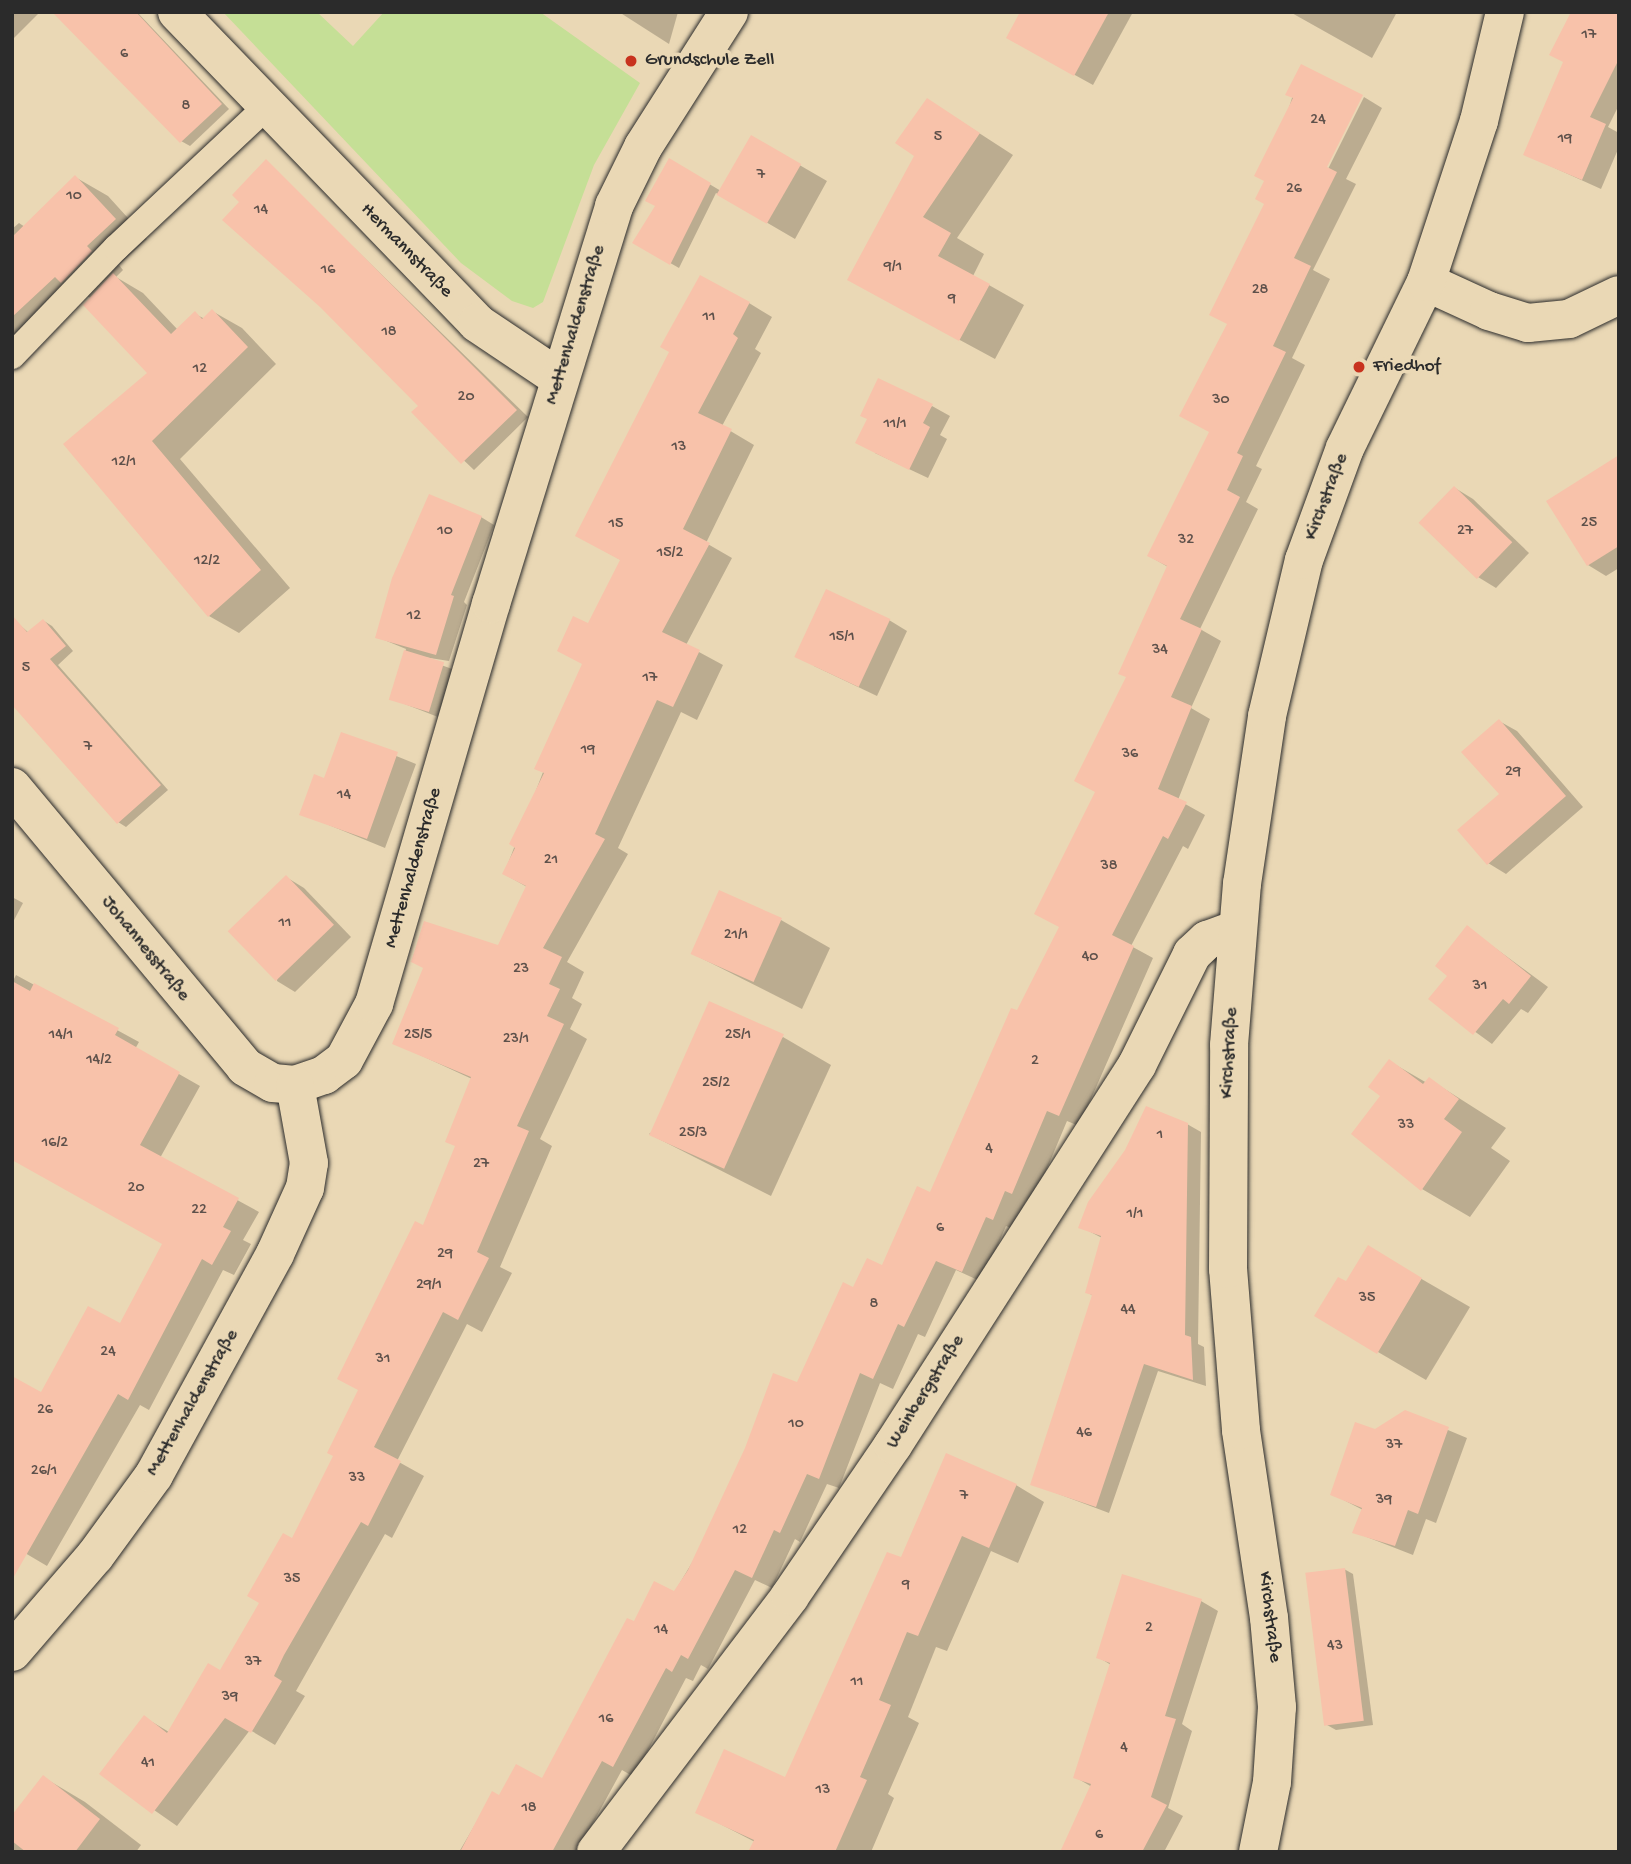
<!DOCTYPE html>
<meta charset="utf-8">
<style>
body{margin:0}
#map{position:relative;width:1631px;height:1864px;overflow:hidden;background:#ead8b5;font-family:"Gochi Hand",sans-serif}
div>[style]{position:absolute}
.green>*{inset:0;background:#c5df96}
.shadow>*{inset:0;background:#0003}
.building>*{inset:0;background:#f8c2aa;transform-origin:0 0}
.roads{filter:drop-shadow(0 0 2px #2b2b2b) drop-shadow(0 0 2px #2b2b2b)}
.lane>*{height:26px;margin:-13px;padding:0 13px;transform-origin:13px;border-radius:13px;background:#ead8b5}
.street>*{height:38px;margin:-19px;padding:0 19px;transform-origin:19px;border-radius:19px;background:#ead8b5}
.dots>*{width:19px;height:19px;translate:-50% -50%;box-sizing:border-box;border:4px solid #ead8b5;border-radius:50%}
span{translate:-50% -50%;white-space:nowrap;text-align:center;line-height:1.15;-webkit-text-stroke:7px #ead8b5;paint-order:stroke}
.number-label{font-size:16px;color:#5e514b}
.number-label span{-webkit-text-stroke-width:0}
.poi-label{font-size:19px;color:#2b2b2b}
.left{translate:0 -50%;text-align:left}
.street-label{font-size:19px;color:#2b2b2b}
.frame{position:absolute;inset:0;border:14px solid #2b2b2b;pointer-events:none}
</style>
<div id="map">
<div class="green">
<div style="clip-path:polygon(223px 12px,317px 12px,353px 46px,384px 12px,540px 12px,640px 83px,594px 165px,543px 302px,533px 308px,512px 301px,461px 263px)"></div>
</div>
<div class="shadow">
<div style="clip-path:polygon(12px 12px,40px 12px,12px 40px)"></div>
<div style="clip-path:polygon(121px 12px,137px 12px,229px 109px,190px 146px,181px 141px)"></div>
<div style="clip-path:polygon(619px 12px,678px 12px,669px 44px)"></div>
<div style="clip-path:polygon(1024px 12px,1133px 12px,1093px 85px,1008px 38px)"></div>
<div style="clip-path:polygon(1290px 12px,1397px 12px,1372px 58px)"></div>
<div style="clip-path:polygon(1619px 15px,1619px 105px,1608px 127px,1619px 133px,1619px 147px,1601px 189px,1526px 155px)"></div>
<div style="clip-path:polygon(1302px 66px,1322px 174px,1325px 175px,1364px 97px,1382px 108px,1346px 179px,1356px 184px,1313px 270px,1330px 279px,1292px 358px,1305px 365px,1256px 466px,1262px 469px,1246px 502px,1258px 509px,1200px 629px,1221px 641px,1191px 708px,1210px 719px,1178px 800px,1205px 815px,1188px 849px,1183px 846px,1131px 946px,1153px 958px,1079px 1126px,1067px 1121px,1032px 1204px,1026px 1201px,1013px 1229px,1006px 1226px,982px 1282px,956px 1270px,925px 1337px,918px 1334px,893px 1389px,880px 1383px,839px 1488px,827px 1484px,800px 1542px,795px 1539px,772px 1588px,755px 1580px,708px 1669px,701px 1665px,693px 1681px,686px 1678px,634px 1777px,622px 1770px,577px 1852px,459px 1852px,493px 1794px,500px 1797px,543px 1780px,635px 1623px,674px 1593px,854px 1289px,883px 1268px,930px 1194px,1061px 927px,1127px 677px,1168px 567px,1149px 556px,1211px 432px,1229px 324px,1266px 204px,1266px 181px)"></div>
<div style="clip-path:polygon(928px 100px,1013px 155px,957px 238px,984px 254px,973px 276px,1024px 305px,995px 359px,884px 299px)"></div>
<div style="clip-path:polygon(751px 137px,827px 181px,795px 239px,716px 193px,679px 268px,635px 243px,657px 206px,669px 160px,721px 191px)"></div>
<div style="clip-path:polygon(266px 162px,528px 417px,474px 470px,413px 412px,420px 406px,242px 202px)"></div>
<div style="clip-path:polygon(75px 177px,108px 196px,147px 239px,119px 265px,123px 270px,116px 277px,143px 293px,178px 330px,195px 314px,205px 319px,212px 311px,242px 328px,276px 364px,180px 459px,290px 588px,239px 633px,209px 616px,66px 444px,150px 373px,92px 299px,87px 296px,12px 356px,12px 229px,19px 223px,25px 227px)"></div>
<div style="clip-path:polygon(749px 303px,772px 317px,755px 349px,761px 353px,722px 426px,754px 445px,706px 543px,732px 558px,686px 645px,723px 665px,697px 720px,681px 712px,618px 848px,628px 854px,567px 962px,584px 972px,572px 998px,582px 1004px,570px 1029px,587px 1039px,540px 1139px,552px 1146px,500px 1267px,512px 1273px,482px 1332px,467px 1324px,397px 1461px,424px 1476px,392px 1538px,385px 1534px,296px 1691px,305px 1696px,275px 1745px,250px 1730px,177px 1826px,101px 1773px,144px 1717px,169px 1732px,220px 1672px,262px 1603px,336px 1456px,456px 1146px,472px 1079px,394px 1043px,499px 948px,527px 887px,504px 874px,584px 665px,589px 626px,621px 560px,601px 549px)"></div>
<div style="clip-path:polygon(932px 406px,950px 416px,940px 435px,947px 439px,928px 478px,875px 453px)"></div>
<div style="clip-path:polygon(1619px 461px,1619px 568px,1606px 576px,1588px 565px)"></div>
<div style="clip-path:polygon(1455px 488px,1473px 499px,1529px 553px,1496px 588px,1478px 577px)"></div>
<div style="clip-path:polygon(481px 517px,494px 525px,464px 602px,467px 605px,449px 661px,417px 656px,452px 669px,438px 717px,392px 699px,406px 649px,377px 637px)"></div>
<div style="clip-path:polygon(12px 618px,29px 633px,44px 621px,52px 626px,73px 651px,58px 665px,168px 790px,126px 827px,118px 822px)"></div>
<div style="clip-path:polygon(889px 620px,907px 631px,877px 696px,814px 666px)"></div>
<div style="clip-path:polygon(1499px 721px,1517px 731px,1583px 807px,1506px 874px,1488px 863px,1501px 795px)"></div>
<div style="clip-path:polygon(342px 734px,416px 764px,385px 848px,302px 814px,325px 780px)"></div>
<div style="clip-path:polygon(286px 877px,304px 888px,351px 937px,295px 992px,277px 981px)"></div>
<div style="clip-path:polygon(12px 897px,23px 903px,12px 924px)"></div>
<div style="clip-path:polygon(781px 920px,830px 948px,802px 1009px,693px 954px)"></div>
<div style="clip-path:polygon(1468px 928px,1548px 987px,1528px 1013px,1521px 1009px,1492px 1044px,1430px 999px,1450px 975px)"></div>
<div style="clip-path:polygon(16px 975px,139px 1042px,135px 1049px,200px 1086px,160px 1158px,259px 1212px,243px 1240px,251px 1244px,234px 1275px,223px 1270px,149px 1410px,140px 1405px,47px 1566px,25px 1553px,42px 1394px,121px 1325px,164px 1244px,12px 983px)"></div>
<div style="clip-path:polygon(783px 1037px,831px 1065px,771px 1196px,649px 1134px)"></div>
<div style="clip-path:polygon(1389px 1061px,1427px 1083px,1429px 1079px,1506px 1128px,1491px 1148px,1510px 1161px,1470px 1217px,1422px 1189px,1382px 1096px)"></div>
<div style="clip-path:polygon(1187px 1124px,1201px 1132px,1198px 1344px,1204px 1347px,1206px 1386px,1158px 1371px,1109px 1513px,1032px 1484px,1093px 1296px,1087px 1292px,1102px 1238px,1081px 1227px)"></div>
<div style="clip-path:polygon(1368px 1248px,1470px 1307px,1426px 1380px,1378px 1352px,1346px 1284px)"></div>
<div style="clip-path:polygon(1405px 1412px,1467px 1438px,1436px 1523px,1426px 1519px,1413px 1555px,1354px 1532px,1363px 1510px,1332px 1494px)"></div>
<div style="clip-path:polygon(1016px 1485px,1044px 1502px,1018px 1563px,991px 1551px,947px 1651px,936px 1647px,908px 1717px,919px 1723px,888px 1794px,894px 1798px,871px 1852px,750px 1852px,755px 1842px,697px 1812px,785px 1780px,901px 1560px)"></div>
<div style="clip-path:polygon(1344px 1569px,1353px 1574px,1373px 1725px,1336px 1730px,1327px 1725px)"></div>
<div style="clip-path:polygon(1201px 1601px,1218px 1611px,1182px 1724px,1192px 1731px,1168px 1808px,1183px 1816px,1164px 1852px,1062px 1852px,1092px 1787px,1075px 1777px,1111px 1665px,1098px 1657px)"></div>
<div style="clip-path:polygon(43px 1777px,85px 1802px,141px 1845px,136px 1852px,12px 1852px,12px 1818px)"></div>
</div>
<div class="building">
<div style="clip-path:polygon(52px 12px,136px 12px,222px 104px,180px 143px)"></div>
<div style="clip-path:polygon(1020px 12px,1109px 12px,1074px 76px,1006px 38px)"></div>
<div style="clip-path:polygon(1571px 12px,1619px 12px,1619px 59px,1590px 117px,1606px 124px,1582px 180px,1523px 155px,1563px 62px,1549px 55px)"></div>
<div style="clip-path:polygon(1301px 64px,1363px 95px,1327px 167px,1337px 172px,1294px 258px,1311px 266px,1273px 346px,1286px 352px,1237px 453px,1243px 456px,1227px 490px,1240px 497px,1180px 619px,1202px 629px,1171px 697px,1192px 706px,1158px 789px,1187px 802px,1168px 839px,1163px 836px,1112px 935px,1134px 946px,1059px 1116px,1047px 1111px,1012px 1194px,1005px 1191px,993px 1220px,986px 1217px,962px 1272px,936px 1261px,904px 1327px,898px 1324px,873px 1379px,860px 1373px,819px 1479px,807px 1474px,780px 1533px,774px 1530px,752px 1578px,735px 1570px,688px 1659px,681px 1655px,672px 1672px,666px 1668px,613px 1767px,602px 1761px,552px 1852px,460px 1852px,492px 1791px,499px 1795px,516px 1764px,542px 1778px,627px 1618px,634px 1621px,654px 1581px,674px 1591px,688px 1570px,745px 1448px,773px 1373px,797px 1382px,843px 1282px,853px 1287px,867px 1258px,882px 1265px,917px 1186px,930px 1192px,1011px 1008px,1017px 1010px,1059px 927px,1034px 914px,1095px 792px,1074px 781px,1126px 677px,1118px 674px,1167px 566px,1147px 556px,1209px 432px,1179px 416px,1227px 324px,1209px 315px,1264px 204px,1255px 199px,1264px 181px,1254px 176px,1293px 98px,1285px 95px)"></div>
<div style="clip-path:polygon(927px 98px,980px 133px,923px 217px,951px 233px,938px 256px,990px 284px,959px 341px,847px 280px,914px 156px,895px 143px)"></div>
<div style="left:751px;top:135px;width:58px;height:69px;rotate:30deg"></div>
<div style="clip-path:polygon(669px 158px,711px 183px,670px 265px,632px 243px,655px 206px,645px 201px)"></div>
<div style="clip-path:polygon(266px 159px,517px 410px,461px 464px,411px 412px,418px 406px,320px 307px,222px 220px,239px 202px,232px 195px)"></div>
<div style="clip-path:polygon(75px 175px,116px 219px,87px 246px,92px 251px,61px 283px,55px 277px,12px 317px,12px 237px)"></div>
<div style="clip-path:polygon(113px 273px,171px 334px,195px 311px,202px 319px,212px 309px,248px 347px,152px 441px,261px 570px,208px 617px,63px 444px,147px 373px,83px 305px)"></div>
<div style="clip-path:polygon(700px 275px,750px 302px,733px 334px,738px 338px,698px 413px,732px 429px,683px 529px,710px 543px,662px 632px,700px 650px,673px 707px,657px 700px,595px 834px,605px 839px,543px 948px,562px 957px,549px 984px,560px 989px,547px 1016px,564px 1024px,517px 1126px,529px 1131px,477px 1252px,489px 1258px,458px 1320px,443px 1312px,374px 1447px,401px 1461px,368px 1526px,361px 1522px,284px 1655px,274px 1676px,282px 1681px,271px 1700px,251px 1733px,225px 1718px,152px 1814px,99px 1774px,144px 1715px,167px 1733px,208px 1663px,220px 1670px,259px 1603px,247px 1596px,283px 1533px,292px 1538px,333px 1456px,327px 1453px,358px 1390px,337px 1379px,415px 1221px,423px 1225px,455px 1146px,445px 1142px,471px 1077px,392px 1044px,423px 968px,411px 962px,424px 921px,498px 945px,526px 886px,502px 874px,515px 848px,509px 844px,544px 773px,534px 769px,582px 664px,557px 651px,573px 616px,588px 623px,620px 560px,575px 536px,669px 352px,660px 347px)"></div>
<div style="clip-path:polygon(878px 378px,933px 404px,923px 423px,930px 427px,909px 470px,855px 443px,867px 419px,860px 416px)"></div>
<div style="clip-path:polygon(1619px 455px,1619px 546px,1587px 566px,1546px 501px)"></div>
<div style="left:1454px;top:486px;width:81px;height:51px;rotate:44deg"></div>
<div style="clip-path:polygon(429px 494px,482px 516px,451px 595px,454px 596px,436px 655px,375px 638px,392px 578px)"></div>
<div style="left:826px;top:589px;width:71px;height:75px;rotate:25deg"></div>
<div style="clip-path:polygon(12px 615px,27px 632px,43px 619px,66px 646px,50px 659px,161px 785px,117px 824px,12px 705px)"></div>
<div style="left:404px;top:650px;width:42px;height:52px;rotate:17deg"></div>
<div style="clip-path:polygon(1499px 719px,1566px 796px,1487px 865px,1457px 830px,1499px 794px,1461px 752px)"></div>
<div style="clip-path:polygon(341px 732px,398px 752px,367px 839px,299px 815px,314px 774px,324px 778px)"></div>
<div style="left:286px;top:875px;width:69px;height:81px;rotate:46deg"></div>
<div style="left:719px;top:890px;width:69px;height:70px;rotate:24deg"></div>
<div style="clip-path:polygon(1467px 925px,1531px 976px,1509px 1004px,1503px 999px,1473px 1035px,1428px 999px,1447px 976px,1435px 966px)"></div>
<div style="clip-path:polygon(12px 981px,30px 991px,34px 983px,119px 1028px,115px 1035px,180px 1072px,140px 1145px,239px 1198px,223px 1227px,231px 1231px,212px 1265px,202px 1259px,128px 1400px,118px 1394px,12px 1580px,12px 1376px,41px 1392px,88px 1306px,120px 1323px,162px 1244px,12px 1160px)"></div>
<div style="left:709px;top:1001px;width:82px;height:147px;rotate:24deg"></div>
<div style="clip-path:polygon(1389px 1059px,1423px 1084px,1429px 1077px,1459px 1099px,1444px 1119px,1462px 1132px,1421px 1191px,1351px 1134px,1380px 1096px,1368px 1087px)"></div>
<div style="clip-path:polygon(1146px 1106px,1188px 1123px,1185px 1335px,1191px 1337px,1193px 1380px,1144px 1364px,1096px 1507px,1030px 1485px,1092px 1295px,1085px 1293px,1101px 1236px,1078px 1228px,1088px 1202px,1125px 1150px)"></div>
<div style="clip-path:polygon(1368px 1245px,1422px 1278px,1377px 1354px,1314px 1316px,1338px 1277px,1346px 1281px)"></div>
<div style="clip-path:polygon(1405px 1410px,1449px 1427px,1418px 1514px,1408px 1510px,1395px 1546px,1352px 1533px,1362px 1508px,1330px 1495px,1355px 1422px,1375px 1429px)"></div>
<div style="clip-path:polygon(946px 1453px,1017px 1484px,989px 1548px,962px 1536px,918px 1636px,907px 1632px,879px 1700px,891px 1705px,860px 1777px,867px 1780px,835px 1852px,748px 1852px,754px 1840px,695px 1813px,724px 1749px,785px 1777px,887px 1552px,901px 1557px)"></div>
<div style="left:1345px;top:1568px;width:154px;height:40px;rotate:83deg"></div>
<div style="clip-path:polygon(1122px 1574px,1202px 1599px,1165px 1716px,1176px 1719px,1151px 1797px,1167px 1805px,1142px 1852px,1060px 1852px,1091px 1784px,1073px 1778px,1110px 1663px,1096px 1658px)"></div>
<div style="clip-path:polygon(43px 1775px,100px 1819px,75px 1852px,26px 1852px,12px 1841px,12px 1815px)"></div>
</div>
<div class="roads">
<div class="lane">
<div style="left:12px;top:356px;width:150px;rotate:-46.1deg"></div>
<div style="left:116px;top:248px;width:206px;rotate:-43.2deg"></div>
</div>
<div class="street">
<div style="left:177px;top:12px;width:432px;rotate:46deg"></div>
<div style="left:477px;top:323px;width:99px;rotate:33.9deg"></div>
<div style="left:1426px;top:282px;width:69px;rotate:24.7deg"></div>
<div style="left:1489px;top:311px;width:41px;rotate:17.1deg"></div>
<div style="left:1528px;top:323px;width:41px;rotate:-5.6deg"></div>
<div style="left:1569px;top:319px;width:55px;rotate:-25.6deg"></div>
<div style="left:12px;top:787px;width:364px;rotate:50.2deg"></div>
<div style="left:245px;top:1067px;width:32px;rotate:30deg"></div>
<div style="left:273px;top:1083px;width:22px;rotate:5deg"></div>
<div style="left:295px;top:1085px;width:31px;rotate:-19deg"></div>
<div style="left:324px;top:1075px;width:25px;rotate:-37deg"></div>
<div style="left:344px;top:1060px;width:64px;rotate:-61.8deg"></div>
<div style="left:374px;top:1004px;width:417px;rotate:-73.7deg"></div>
<div style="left:491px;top:604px;width:417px;rotate:-72.8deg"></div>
<div style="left:614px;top:206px;width:66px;rotate:-63.8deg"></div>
<div style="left:643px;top:147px;width:160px;rotate:-57.5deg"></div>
<div style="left:12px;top:1652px;width:127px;rotate:-49.2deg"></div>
<div style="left:95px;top:1556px;width:100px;rotate:-53.9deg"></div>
<div style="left:154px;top:1475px;width:252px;rotate:-61.3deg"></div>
<div style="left:275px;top:1254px;width:72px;rotate:-65.6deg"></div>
<div style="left:305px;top:1188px;width:25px;rotate:-81deg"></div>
<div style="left:309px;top:1163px;width:79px;rotate:-100.2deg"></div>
<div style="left:596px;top:1852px;width:321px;rotate:-52.8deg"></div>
<div style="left:790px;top:1596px;width:183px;rotate:-55.7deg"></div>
<div style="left:893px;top:1445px;width:452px;rotate:-57.3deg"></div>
<div style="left:1137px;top:1065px;width:124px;rotate:-63.6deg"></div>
<div style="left:1192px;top:954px;width:21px;rotate:-43deg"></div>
<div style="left:1207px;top:940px;width:32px;rotate:-20deg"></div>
<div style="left:1258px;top:1852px;width:71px;rotate:-78.7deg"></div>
<div style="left:1272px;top:1782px;width:75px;rotate:-86.2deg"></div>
<div style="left:1277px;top:1707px;width:89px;rotate:-95.1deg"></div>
<div style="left:1269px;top:1618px;width:190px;rotate:-98.5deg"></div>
<div style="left:1241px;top:1430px;width:162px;rotate:-94.6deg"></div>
<div style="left:1228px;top:1269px;width:224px;rotate:-89.7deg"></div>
<div style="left:1229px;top:1045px;width:162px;rotate:-85.4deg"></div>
<div style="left:1242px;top:884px;width:170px;rotate:-81.5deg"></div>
<div style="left:1267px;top:716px;width:160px;rotate:-76.7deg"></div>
<div style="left:1304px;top:560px;width:119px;rotate:-69.9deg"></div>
<div style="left:1345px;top:448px;width:185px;rotate:-64deg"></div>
<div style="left:1426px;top:282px;width:169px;rotate:-71.8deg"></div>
<div style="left:1479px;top:121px;width:112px;rotate:-76.6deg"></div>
</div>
</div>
<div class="dots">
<div style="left:631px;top:61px;background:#c8321e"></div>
<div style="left:1359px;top:367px;background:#c8321e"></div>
</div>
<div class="number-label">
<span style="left:1589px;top:36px">17</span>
<span style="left:124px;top:55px">6</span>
<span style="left:186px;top:107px">8</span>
<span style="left:1318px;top:121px">24</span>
<span style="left:938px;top:138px">5</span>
<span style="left:1565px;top:140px">19</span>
<span style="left:761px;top:176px">7</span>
<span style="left:1294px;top:190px">26</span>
<span style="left:74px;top:197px">10</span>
<span style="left:261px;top:211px">14</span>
<span style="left:893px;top:268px">9/1</span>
<span style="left:328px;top:271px">16</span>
<span style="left:1260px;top:291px">28</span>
<span style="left:952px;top:300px">9</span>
<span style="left:709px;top:318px">11</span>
<span style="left:389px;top:333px">18</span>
<span style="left:200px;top:370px">12</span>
<span style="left:466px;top:398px">20</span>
<span style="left:1221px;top:401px">30</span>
<span style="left:895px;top:425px">11/1</span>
<span style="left:679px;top:448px">13</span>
<span style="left:124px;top:463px">12/1</span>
<span style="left:1589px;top:524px">25</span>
<span style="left:616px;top:525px">15</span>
<span style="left:445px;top:532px">10</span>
<span style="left:1465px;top:532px">27</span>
<span style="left:1186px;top:541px">32</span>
<span style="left:670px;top:554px">15/2</span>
<span style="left:207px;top:562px">12/2</span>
<span style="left:414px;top:617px">12</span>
<span style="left:842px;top:638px">15/1</span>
<span style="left:1160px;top:651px">34</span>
<span style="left:26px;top:669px">5</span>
<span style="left:650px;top:679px">17</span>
<span style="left:88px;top:748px">7</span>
<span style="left:588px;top:751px">19</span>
<span style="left:1130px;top:755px">36</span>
<span style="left:1513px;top:773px">29</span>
<span style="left:344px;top:796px">14</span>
<span style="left:551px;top:861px">21</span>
<span style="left:1109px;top:867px">38</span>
<span style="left:285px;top:924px">11</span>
<span style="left:736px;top:936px">21/1</span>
<span style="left:1090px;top:958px">40</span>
<span style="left:521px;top:970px">23</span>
<span style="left:1480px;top:987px">31</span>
<span style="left:61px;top:1036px">14/1</span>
<span style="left:418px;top:1036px">25/5</span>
<span style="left:738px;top:1036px">25/1</span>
<span style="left:516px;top:1040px">23/1</span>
<span style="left:99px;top:1061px">14/2</span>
<span style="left:1035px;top:1062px">2</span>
<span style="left:716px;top:1084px">25/2</span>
<span style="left:1406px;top:1126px">33</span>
<span style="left:693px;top:1134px">25/3</span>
<span style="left:1160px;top:1136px">1</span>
<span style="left:55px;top:1144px">16/2</span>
<span style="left:989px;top:1150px">4</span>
<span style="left:481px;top:1165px">27</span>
<span style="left:136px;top:1189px">20</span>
<span style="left:199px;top:1211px">22</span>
<span style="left:1135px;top:1215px">1/1</span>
<span style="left:940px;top:1229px">6</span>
<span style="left:445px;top:1255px">29</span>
<span style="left:429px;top:1286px">29/1</span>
<span style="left:1367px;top:1299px">35</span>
<span style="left:874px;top:1305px">8</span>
<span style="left:1128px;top:1311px">44</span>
<span style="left:108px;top:1353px">24</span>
<span style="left:383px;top:1360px">31</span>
<span style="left:45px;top:1411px">26</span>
<span style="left:796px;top:1425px">10</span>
<span style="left:1084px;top:1434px">46</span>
<span style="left:1394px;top:1446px">37</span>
<span style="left:44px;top:1472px">26/1</span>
<span style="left:357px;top:1479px">33</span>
<span style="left:964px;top:1497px">7</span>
<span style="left:1384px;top:1501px">39</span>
<span style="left:740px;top:1531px">12</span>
<span style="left:292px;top:1580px">35</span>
<span style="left:906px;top:1586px">9</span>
<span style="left:1149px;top:1629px">2</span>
<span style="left:661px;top:1631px">14</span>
<span style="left:1335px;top:1647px">43</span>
<span style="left:253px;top:1663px">37</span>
<span style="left:857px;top:1683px">11</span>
<span style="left:230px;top:1698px">39</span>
<span style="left:606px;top:1720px">16</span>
<span style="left:1124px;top:1749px">4</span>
<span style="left:148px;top:1764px">41</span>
<span style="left:823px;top:1791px">13</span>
<span style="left:529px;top:1809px">18</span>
<span style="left:1099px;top:1836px">6</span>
</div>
<div class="poi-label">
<span class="left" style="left:645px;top:61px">Grundschule Zell</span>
<span class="left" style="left:1373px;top:367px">Friedhof</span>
</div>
<div class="street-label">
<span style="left:406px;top:251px;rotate:46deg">Hermannstraße</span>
<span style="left:576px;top:325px;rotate:-73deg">Mettenhaldenstraße</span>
<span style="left:1327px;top:497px;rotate:-69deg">Kirchstraße</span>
<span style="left:414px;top:868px;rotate:-74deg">Mettenhaldenstraße</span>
<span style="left:145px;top:949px;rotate:51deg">Johannesstraße</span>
<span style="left:1230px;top:1053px;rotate:-87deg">Kirchstraße</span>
<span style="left:926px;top:1392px;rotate:-58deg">Weinbergstraße</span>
<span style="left:193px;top:1403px;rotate:-60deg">Mettenhaldenstraße</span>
<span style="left:1269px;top:1617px;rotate:83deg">Kirchstraße</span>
</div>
<div class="frame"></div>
</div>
